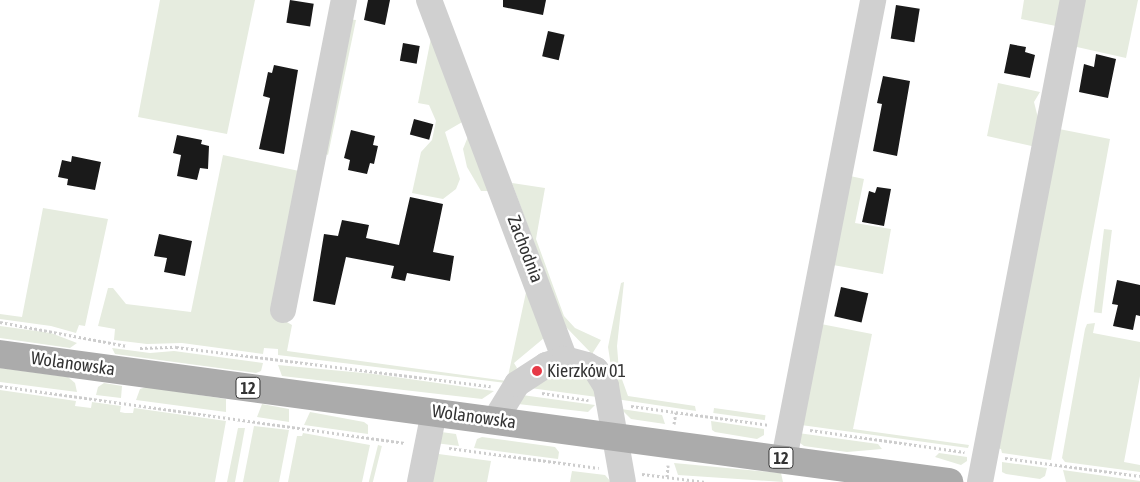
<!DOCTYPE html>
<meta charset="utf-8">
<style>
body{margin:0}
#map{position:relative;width:1140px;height:482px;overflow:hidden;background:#fff;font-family:"Asap Condensed",sans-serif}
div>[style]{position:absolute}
.green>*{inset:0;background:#e6ecdf;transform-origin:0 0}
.building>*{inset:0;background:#1a1a1a;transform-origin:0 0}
.path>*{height:3px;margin-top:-1.5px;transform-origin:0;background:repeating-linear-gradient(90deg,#cdcdcd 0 2.5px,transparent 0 5px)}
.minor>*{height:26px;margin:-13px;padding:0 13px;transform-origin:13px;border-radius:13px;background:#d0d0d0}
.major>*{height:28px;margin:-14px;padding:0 14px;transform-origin:14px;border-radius:14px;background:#ababab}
.dots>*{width:14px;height:14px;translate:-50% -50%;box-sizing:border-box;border:2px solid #fff;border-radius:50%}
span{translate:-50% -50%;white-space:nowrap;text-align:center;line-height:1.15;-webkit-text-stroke:5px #fff;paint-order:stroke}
.shield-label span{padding:1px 4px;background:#fff;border:1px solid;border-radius:4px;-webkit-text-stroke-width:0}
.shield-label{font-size:16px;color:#333;font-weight:700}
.street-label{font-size:18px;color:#333}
.poi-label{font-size:18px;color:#333}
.left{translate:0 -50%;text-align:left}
</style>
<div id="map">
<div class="green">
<div style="clip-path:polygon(160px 0,255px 0,227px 134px,138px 117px)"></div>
<div style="clip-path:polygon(1024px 0,1066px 0,1061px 27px,1021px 19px)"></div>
<div style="clip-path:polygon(1077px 0,1138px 0,1126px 58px,1068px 45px)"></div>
<div style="clip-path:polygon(346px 19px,356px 20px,328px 155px,324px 153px)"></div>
<div style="clip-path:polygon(431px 38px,464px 121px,445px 132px,460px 179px,456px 189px,443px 199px,412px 193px,421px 152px,432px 140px,436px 121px,429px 105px,418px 103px)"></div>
<div style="clip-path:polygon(998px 83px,1040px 92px,1034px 102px,1040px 126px,1036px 147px,987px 136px)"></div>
<div style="clip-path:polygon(1059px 129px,1110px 139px,1051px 460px,1002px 453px,1001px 449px,991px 447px)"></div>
<div style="clip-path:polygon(469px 134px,491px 191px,481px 191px,467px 167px,463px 149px)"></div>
<div style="clip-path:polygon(223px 155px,304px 172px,280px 318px,292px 325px,287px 351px,507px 381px,528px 283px,544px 338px,514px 363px,517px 368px,506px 383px,278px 355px,278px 349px,264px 348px,263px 354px,182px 343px,147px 344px,114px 340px,115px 329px,98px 326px,108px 288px,113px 288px,126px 304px,191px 312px)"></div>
<div style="clip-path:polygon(850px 176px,864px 179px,855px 223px,891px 229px,883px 274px,833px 265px)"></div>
<div style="clip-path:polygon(512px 183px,545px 188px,536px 239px,564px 316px,575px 328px,601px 340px,592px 354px,565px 326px)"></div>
<div style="clip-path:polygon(43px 208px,108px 219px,85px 326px,79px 325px,76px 333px,51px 326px,0 319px,0 314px,22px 317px)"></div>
<div style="left:1104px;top:229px;width:8px;height:84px;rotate:7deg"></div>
<div style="clip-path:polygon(624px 282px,617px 346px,619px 371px,628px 396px,695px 406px,696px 411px,616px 399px,608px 347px,621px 283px)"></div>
<div style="clip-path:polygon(1095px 323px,1093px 333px,1140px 342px,1140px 376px,1124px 462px,1140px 465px,1140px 472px,1065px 462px,1062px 458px,1085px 329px,1087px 324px)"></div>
<div style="clip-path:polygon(821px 324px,872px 334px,853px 429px,969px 445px,968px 448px,801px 425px)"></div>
<div style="clip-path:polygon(0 326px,51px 333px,77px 343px,70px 348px,0 338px)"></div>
<div style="clip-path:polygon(112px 348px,150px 353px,174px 351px,263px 363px,261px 371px,256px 373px,115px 354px)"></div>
<div style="clip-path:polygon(278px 365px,374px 374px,494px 391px,482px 399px,282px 376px)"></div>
<div style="clip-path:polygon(0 368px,68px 377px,75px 383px,77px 392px,0 382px)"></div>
<div style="clip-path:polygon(567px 370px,588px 377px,597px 397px,530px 388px)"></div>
<div style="clip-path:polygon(104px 383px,122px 386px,121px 398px,96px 395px,98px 387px)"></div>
<div style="clip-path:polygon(146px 387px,226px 399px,226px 412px,136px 400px,140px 389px)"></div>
<div style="clip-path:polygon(0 390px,76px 401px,75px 406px,91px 408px,92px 402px,121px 406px,120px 412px,125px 413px,133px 413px,134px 408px,226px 421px,215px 482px,0 482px)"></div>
<div style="clip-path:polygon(522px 395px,595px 405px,588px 412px,518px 404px)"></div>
<div style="clip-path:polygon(262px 404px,289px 409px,289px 422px,257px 417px)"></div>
<div style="left:714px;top:408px;width:52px;height:5px;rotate:8deg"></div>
<div style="clip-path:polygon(621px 409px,662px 415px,665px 424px,631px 419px)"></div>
<div style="clip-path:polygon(310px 412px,364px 422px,368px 425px,368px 434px,304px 425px)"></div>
<div style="clip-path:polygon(711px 421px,764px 429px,764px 435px,757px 439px,715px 432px,712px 430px)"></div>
<div style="clip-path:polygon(254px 426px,289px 430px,279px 482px,243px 482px)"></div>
<div style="clip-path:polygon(238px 428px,245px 428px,235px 482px,227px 482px)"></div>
<div style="clip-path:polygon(441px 432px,456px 434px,459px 446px,435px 443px)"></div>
<div style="clip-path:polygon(303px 433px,370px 445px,362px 482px,288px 482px,297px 436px,302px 436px)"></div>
<div style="clip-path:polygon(798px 433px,878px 444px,882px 449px,847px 452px,804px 446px,800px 443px)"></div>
<div style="clip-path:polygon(482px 437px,555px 447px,559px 452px,558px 459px,474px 448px,477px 439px)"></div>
<div style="left:378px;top:445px;width:4px;height:38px;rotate:14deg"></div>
<div style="clip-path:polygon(431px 453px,491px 461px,487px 482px,425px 482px)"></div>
<div style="clip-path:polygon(939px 453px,967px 457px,967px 461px,961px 465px,935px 457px)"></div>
<div style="clip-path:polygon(1002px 462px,1047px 468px,1045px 476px,1040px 479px,1006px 474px,1002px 472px)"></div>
<div style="clip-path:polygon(674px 463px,781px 473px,783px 482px,678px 475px)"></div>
<div style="clip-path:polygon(1063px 470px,1140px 481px,1140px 482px,1066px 482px)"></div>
<div style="clip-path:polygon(572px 471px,605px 475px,611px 482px,570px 482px)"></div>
</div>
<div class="building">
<div style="left:290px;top:0;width:24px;height:23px;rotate:9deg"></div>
<div style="clip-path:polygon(368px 0,390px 0,385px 25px,364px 20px)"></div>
<div style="clip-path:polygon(503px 0,546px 0,543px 15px,503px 7px)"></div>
<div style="left:896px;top:5px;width:24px;height:34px;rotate:9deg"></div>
<div style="left:548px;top:31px;width:17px;height:26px;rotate:13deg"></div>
<div style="left:403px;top:43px;width:17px;height:18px;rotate:10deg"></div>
<div style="clip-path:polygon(1010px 44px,1026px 47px,1025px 52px,1035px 55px,1030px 78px,1004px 73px)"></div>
<div style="clip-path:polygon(1096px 54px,1116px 59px,1108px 98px,1079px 92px,1084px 64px,1094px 67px)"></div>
<div style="clip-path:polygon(274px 65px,298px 70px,284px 154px,259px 149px,270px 98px,263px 96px,268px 72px,272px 73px)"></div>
<div style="clip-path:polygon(883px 76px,910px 81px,897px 156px,873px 151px,882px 104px,877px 103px)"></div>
<div style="left:414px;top:119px;width:20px;height:16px;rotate:15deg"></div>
<div style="clip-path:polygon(351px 130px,375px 136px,373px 145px,378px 146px,374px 164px,370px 163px,367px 174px,348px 170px,350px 160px,344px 158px)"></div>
<div style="clip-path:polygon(177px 135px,202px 140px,201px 144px,209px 146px,208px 169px,200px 168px,197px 180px,177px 176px,181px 155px,173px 153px)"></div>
<div style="clip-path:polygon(72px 156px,101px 162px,95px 190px,67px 185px,68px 179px,58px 177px,62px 160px,71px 162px)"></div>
<div style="clip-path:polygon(877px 187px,891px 189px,884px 226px,862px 222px,869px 191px,875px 193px)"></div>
<div style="clip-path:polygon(410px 197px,443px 204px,433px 252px,454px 256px,450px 281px,407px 273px,405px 281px,391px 278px,394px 266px,346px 257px,335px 305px,313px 301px,324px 234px,338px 236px,342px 220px,369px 225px,366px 238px,399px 245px)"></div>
<div style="clip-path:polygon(159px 234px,192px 241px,185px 276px,164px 272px,167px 258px,154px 256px)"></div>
<div style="clip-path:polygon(1117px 280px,1140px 285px,1140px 316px,1136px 315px,1133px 330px,1113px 326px,1118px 305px,1112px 304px)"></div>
<div style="left:841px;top:287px;width:28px;height:30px;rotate:13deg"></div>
</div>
<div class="path">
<div style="left:0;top:322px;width:129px;rotate:10.7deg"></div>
<div style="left:140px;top:348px;width:36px;rotate:-2deg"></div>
<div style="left:176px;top:347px;width:317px;rotate:7.1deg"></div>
<div style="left:0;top:386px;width:409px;rotate:8deg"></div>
<div style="left:542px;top:393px;width:47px;rotate:8.7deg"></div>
<div style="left:631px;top:406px;width:139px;rotate:7.8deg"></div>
<div style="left:674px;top:424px;width:12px;rotate:-81deg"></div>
<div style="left:810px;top:430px;width:156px;rotate:8.1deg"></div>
<div style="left:449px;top:448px;width:151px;rotate:7.6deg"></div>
<div style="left:1005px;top:458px;width:136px;rotate:7.6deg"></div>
<div style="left:642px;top:474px;width:64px;rotate:7.1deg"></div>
<div style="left:667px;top:477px;width:12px;rotate:-85deg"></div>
</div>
<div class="minor">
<div style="left:429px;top:0;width:384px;rotate:69.3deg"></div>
<div style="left:283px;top:310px;width:316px;rotate:-78.9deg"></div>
<div style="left:495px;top:420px;width:42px;rotate:-58.6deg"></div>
<div style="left:517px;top:384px;width:35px;rotate:-33deg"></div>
<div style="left:546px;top:365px;width:20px;rotate:-18deg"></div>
<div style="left:565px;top:359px;width:23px;rotate:15deg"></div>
<div style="left:587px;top:365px;width:10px;rotate:29deg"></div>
<div style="left:596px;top:370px;width:19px;rotate:58deg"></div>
<div style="left:606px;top:386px;width:97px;rotate:80deg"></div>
<div style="left:784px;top:459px;width:468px;rotate:-79deg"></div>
<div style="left:420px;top:482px;width:71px;rotate:-78.7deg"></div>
<div style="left:980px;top:482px;width:491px;rotate:-79.1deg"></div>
</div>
<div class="major">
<div style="left:0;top:354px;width:958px;rotate:7.68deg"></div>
</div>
<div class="dots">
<div style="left:537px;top:371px;background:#e63946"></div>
</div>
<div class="shield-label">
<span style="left:248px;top:388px">12</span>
<span style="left:781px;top:458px">12</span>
</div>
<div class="street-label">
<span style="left:525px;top:249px;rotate:69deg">Zachodnia</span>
<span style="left:73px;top:364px;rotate:8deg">Wolanowska</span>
<span style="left:474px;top:417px;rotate:8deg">Wolanowska</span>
</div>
<div class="poi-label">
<span class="left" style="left:547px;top:371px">Kierzków 01</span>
</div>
</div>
